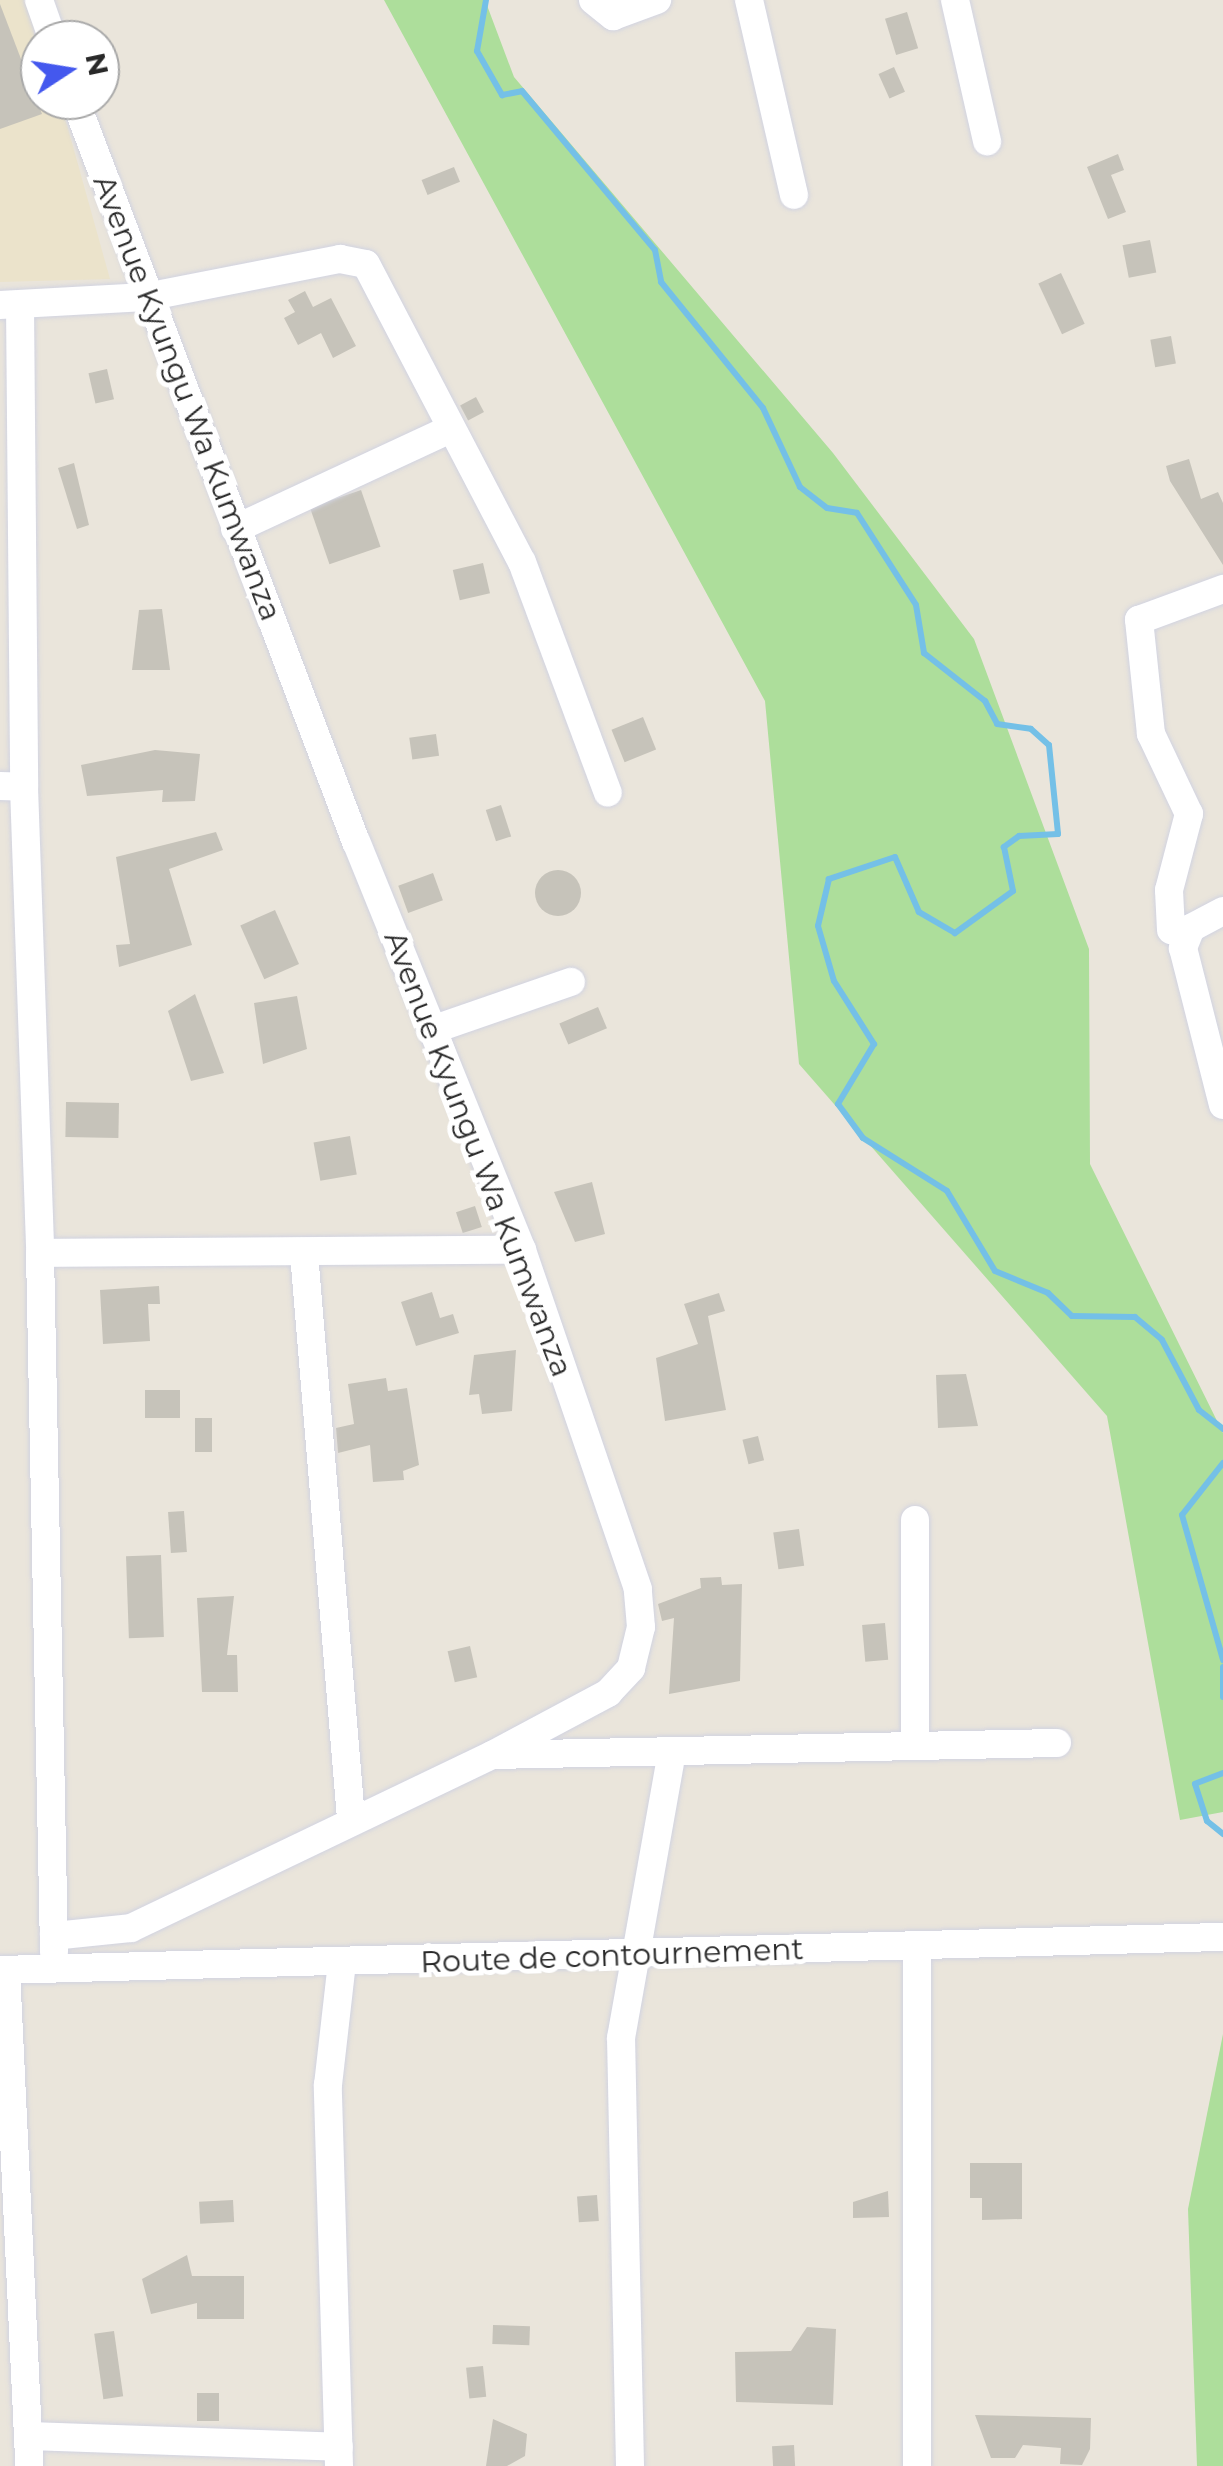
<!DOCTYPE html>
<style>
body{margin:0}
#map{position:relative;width:1223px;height:2466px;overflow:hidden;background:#eae5db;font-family:Montserrat,sans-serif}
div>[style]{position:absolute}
.education>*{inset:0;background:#ebe3cb}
.green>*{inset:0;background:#adde9b}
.stream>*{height:6px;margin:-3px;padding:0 3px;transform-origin:3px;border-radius:3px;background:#74c0e7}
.building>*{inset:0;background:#c6c3ba;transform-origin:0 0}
.round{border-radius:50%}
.roads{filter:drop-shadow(0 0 2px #d1d3e1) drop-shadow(0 0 2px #d1d3e1)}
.minor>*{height:28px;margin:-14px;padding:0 14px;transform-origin:14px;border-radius:14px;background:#fff}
span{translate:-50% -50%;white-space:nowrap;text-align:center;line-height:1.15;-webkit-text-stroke:10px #fff;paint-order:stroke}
.street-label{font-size:30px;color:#292929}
.north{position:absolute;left:20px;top:20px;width:100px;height:100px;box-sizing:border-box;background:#fff;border:2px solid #a9a9a9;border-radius:50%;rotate:78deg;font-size:28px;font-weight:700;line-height:40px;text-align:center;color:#292929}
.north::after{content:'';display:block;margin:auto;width:35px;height:45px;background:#4458ee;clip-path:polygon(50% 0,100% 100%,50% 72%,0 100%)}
</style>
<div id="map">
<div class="education">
<div style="clip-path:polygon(0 0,31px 0,40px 100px,60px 100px,110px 279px,0 282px)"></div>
</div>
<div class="green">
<div style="clip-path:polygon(384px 0,485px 0,514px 77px,833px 453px,974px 639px,1089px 949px,1090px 1164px,1223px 1433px,1223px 1812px,1180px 1820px,1107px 1416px,799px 1064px,765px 701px)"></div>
<div style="clip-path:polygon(1223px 2034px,1223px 2466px,1197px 2466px,1188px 2209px)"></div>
</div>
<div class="stream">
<div style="left:486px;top:0;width:52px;rotate:100deg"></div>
<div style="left:477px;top:51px;width:51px;rotate:60.4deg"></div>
<div style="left:502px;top:95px;width:20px;rotate:-11deg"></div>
<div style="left:522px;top:91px;width:207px;rotate:50.1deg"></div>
<div style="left:655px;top:250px;width:33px;rotate:79deg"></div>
<div style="left:661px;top:282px;width:162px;rotate:51deg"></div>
<div style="left:763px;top:408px;width:87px;rotate:64.9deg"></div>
<div style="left:800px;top:487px;width:34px;rotate:38deg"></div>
<div style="left:827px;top:508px;width:30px;rotate:9deg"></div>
<div style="left:857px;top:513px;width:109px;rotate:57.3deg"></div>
<div style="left:916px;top:605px;width:49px;rotate:80.5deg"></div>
<div style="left:924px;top:653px;width:78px;rotate:38.2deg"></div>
<div style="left:985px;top:701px;width:26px;rotate:62deg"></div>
<div style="left:997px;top:724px;width:34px;rotate:8deg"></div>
<div style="left:1031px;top:729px;width:24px;rotate:42deg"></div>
<div style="left:1049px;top:745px;width:89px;rotate:84.2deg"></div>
<div style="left:1058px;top:834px;width:39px;rotate:177deg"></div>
<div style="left:1019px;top:836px;width:19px;rotate:144deg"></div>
<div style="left:1004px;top:847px;width:45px;rotate:78.4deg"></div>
<div style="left:1013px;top:891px;width:72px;rotate:144.1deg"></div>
<div style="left:955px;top:933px;width:42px;rotate:-149.7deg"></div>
<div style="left:919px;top:912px;width:60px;rotate:-113.6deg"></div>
<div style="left:895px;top:857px;width:70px;rotate:161.6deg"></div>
<div style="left:829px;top:879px;width:48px;rotate:103.2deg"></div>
<div style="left:818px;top:926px;width:57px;rotate:73.8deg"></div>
<div style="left:834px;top:981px;width:75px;rotate:57.6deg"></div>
<div style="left:874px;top:1044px;width:70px;rotate:121deg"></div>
<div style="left:838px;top:1104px;width:42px;rotate:53.7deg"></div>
<div style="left:863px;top:1138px;width:99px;rotate:32.2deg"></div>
<div style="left:947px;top:1191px;width:93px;rotate:59deg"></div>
<div style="left:995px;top:1271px;width:57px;rotate:22.5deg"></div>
<div style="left:1048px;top:1293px;width:33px;rotate:44deg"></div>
<div style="left:1072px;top:1316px;width:63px;rotate:0.9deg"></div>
<div style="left:1135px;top:1317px;width:35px;rotate:40deg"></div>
<div style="left:1162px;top:1340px;width:79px;rotate:62.1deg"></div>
<div style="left:1199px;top:1410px;width:31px;rotate:38deg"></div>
<div style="left:1223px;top:1463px;width:66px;rotate:128.3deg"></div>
<div style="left:1182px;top:1515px;width:151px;rotate:74.2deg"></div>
<div style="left:1223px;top:1667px;width:30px;rotate:90deg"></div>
<div style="left:1223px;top:1773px;width:30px;rotate:159deg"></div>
<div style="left:1195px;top:1784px;width:39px;rotate:72deg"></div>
<div style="left:1207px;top:1821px;width:21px;rotate:39deg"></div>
</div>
<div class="building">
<div style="clip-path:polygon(0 4px,42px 114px,0 129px)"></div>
<div style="left:907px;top:12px;width:38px;height:23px;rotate:73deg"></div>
<div style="left:894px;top:67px;width:27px;height:17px;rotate:66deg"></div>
<div style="clip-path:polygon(1118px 154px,1124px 170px,1111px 175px,1126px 212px,1108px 219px,1087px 167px)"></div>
<div style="left:454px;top:167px;width:16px;height:35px;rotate:68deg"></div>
<div style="left:1150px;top:240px;width:33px;height:28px;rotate:79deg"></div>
<div style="left:1061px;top:273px;width:56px;height:25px;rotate:65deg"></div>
<div style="clip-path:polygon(305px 291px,313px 307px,331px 298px,356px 346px,333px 358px,321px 333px,298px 345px,284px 318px,295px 312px,288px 300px)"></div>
<div style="left:1171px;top:336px;width:28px;height:21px;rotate:80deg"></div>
<div style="left:107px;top:369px;width:31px;height:19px;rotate:77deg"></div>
<div style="left:476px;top:397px;width:17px;height:18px;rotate:62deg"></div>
<div style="clip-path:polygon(1189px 459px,1201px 499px,1218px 492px,1223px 503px,1223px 565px,1170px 481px,1166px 466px)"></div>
<div style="clip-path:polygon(74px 463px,89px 525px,77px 529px,58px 468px)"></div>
<div style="left:361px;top:490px;width:60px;height:54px;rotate:71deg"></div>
<div style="left:483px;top:563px;width:31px;height:31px;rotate:77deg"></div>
<div style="clip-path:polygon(162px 609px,170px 670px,132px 670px,139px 610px)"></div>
<div style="left:643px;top:717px;width:35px;height:34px;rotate:68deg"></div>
<div style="left:436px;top:734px;width:22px;height:27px;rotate:82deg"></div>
<div style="clip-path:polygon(155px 750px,200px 754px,195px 801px,162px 802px,163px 790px,87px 796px,81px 765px)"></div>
<div style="left:501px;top:805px;width:33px;height:16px;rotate:72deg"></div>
<div style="clip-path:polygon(216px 832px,223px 850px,169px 869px,192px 945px,119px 967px,116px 945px,130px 944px,116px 857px)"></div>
<div class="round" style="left:535px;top:870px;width:46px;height:46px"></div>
<div style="left:433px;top:873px;width:29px;height:37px;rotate:70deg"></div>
<div style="left:275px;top:910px;width:59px;height:38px;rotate:66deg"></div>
<div style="clip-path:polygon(195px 994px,224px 1073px,191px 1081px,168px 1011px)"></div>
<div style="clip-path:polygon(297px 996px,307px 1049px,263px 1064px,254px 1003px)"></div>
<div style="left:598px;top:1007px;width:23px;height:42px;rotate:67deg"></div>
<div style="left:66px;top:1102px;width:53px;height:35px;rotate:1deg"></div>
<div style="left:350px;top:1136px;width:39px;height:37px;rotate:80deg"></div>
<div style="clip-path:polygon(592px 1182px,605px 1234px,575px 1242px,554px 1192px)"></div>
<div style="left:475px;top:1206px;width:22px;height:20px;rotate:72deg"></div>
<div style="clip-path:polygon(159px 1286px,160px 1304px,148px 1304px,150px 1341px,103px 1344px,100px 1290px)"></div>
<div style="clip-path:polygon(432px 1292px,440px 1318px,453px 1314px,459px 1333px,416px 1346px,401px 1302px)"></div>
<div style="clip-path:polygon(719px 1293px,725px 1311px,708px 1316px,726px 1410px,665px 1421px,656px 1358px,698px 1344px,684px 1304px)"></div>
<div style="clip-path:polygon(516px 1350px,512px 1411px,482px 1414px,479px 1394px,469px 1395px,474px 1355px)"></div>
<div style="clip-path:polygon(966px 1374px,978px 1426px,938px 1428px,936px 1375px)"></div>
<div style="clip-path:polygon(386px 1378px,388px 1391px,407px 1388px,419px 1465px,403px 1471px,404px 1480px,373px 1482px,370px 1445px,338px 1453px,336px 1428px,354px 1424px,348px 1384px)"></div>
<div style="left:180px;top:1390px;width:28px;height:35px;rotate:90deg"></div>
<div style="left:195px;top:1418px;width:17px;height:34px"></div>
<div style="left:758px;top:1436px;width:25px;height:16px;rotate:76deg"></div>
<div style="left:184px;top:1511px;width:41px;height:16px;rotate:86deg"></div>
<div style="left:799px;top:1529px;width:37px;height:26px;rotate:82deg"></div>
<div style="left:161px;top:1555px;width:82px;height:35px;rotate:88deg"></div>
<div style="clip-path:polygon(721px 1577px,722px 1585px,742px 1584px,740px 1681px,669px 1694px,674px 1618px,662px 1621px,658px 1604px,701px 1588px,700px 1578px)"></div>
<div style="clip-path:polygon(234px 1596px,227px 1655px,237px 1655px,238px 1692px,202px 1692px,197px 1598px)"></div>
<div style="left:885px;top:1623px;width:37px;height:23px;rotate:85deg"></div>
<div style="left:470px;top:1646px;width:32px;height:23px;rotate:77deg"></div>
<div style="clip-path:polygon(970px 2163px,1022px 2163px,1022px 2219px,982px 2220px,982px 2198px,970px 2198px)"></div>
<div style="clip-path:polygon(888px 2191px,889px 2217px,853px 2218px,853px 2202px)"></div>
<div style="left:597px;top:2195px;width:26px;height:20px;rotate:86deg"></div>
<div style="left:233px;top:2200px;width:22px;height:34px;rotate:87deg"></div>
<div style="clip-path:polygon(187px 2255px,192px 2276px,244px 2276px,244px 2319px,197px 2319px,197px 2303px,151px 2314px,142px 2279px)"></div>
<div style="left:493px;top:2325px;width:37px;height:19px;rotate:2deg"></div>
<div style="clip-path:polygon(807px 2327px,836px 2329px,833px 2405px,736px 2402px,735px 2352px,791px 2351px)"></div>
<div style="left:114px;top:2331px;width:66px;height:20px;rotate:82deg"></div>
<div style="left:483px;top:2366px;width:31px;height:17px;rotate:84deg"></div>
<div style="left:197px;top:2393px;width:22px;height:28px"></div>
<div style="clip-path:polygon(975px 2415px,1091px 2418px,1090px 2449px,1082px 2465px,1060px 2464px,1061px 2448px,1023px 2445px,1015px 2458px,991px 2458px)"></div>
<div style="clip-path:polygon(493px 2419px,527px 2434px,525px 2456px,507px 2466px,486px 2466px)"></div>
<div style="left:794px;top:2445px;width:21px;height:22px;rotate:87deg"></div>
</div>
<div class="roads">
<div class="minor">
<div style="left:39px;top:0;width:42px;rotate:70.7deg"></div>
<div style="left:593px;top:0;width:26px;rotate:39deg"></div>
<div style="left:613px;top:16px;width:47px;rotate:-20deg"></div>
<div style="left:749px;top:0;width:200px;rotate:77deg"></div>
<div style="left:955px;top:0;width:145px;rotate:77.2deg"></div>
<div style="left:0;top:305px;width:146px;rotate:-3.1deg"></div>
<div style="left:146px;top:297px;width:198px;rotate:-11.1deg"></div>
<div style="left:340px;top:259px;width:26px;rotate:11deg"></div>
<div style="left:366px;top:264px;width:336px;rotate:62.4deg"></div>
<div style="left:522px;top:562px;width:246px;rotate:69.6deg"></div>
<div style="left:20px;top:305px;width:482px;rotate:89.5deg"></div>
<div style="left:235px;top:529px;width:235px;rotate:-24.9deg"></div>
<div style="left:0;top:786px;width:24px;rotate:2deg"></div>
<div style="left:24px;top:787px;width:466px;rotate:88deg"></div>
<div style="left:40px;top:1253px;width:482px;rotate:-0.4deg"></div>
<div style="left:1223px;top:911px;width:36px;rotate:152deg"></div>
<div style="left:1191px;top:928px;width:22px;rotate:112deg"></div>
<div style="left:1183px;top:948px;width:162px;rotate:75.7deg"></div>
<div style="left:1171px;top:930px;width:40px;rotate:-92.9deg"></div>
<div style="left:1169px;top:890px;width:79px;rotate:-75.3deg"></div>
<div style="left:1189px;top:814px;width:89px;rotate:-115.4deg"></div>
<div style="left:1151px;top:734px;width:115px;rotate:-96deg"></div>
<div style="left:1139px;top:620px;width:90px;rotate:-20.3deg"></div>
<div style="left:432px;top:1030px;width:147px;rotate:-19.1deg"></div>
<div style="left:40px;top:1253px;width:699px;rotate:88.85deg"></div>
<div style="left:304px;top:1253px;width:568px;rotate:85.25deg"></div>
<div style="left:915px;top:1520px;width:225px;rotate:90deg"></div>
<div style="left:493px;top:1755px;width:564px;rotate:-1.22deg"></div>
<div style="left:54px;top:1936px;width:77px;rotate:-5.9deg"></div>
<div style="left:131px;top:1928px;width:400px;rotate:-25.6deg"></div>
<div style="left:492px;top:1755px;width:132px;rotate:-28.1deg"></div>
<div style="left:608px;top:1693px;width:34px;rotate:-47deg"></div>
<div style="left:631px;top:1668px;width:42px;rotate:-76.3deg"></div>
<div style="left:641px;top:1627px;width:38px;rotate:-95deg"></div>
<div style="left:638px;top:1589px;width:358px;rotate:-108.9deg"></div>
<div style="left:522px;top:1250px;width:440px;rotate:-112.1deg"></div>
<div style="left:356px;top:842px;width:793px;rotate:-110.74deg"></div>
<div style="left:0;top:1970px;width:1223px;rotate:-1.55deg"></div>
<div style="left:6px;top:1970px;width:497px;rotate:87.3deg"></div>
<div style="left:29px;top:2436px;width:310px;rotate:2deg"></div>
<div style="left:339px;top:2466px;width:381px;rotate:-91.7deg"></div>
<div style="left:328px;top:2085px;width:123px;rotate:-83.5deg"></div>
<div style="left:630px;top:2466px;width:428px;rotate:-91.2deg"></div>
<div style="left:621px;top:2038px;width:284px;rotate:-79.9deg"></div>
<div style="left:917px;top:2466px;width:519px;rotate:-90deg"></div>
</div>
</div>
<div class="street-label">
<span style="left:187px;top:398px;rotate:69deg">Avenue Kyungu Wa Kumwanza</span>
<span style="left:478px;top:1154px;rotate:69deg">Avenue Kyungu Wa Kumwanza</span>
<span style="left:612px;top:1956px;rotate:-2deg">Route de contournement</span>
</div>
<div class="north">N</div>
</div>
